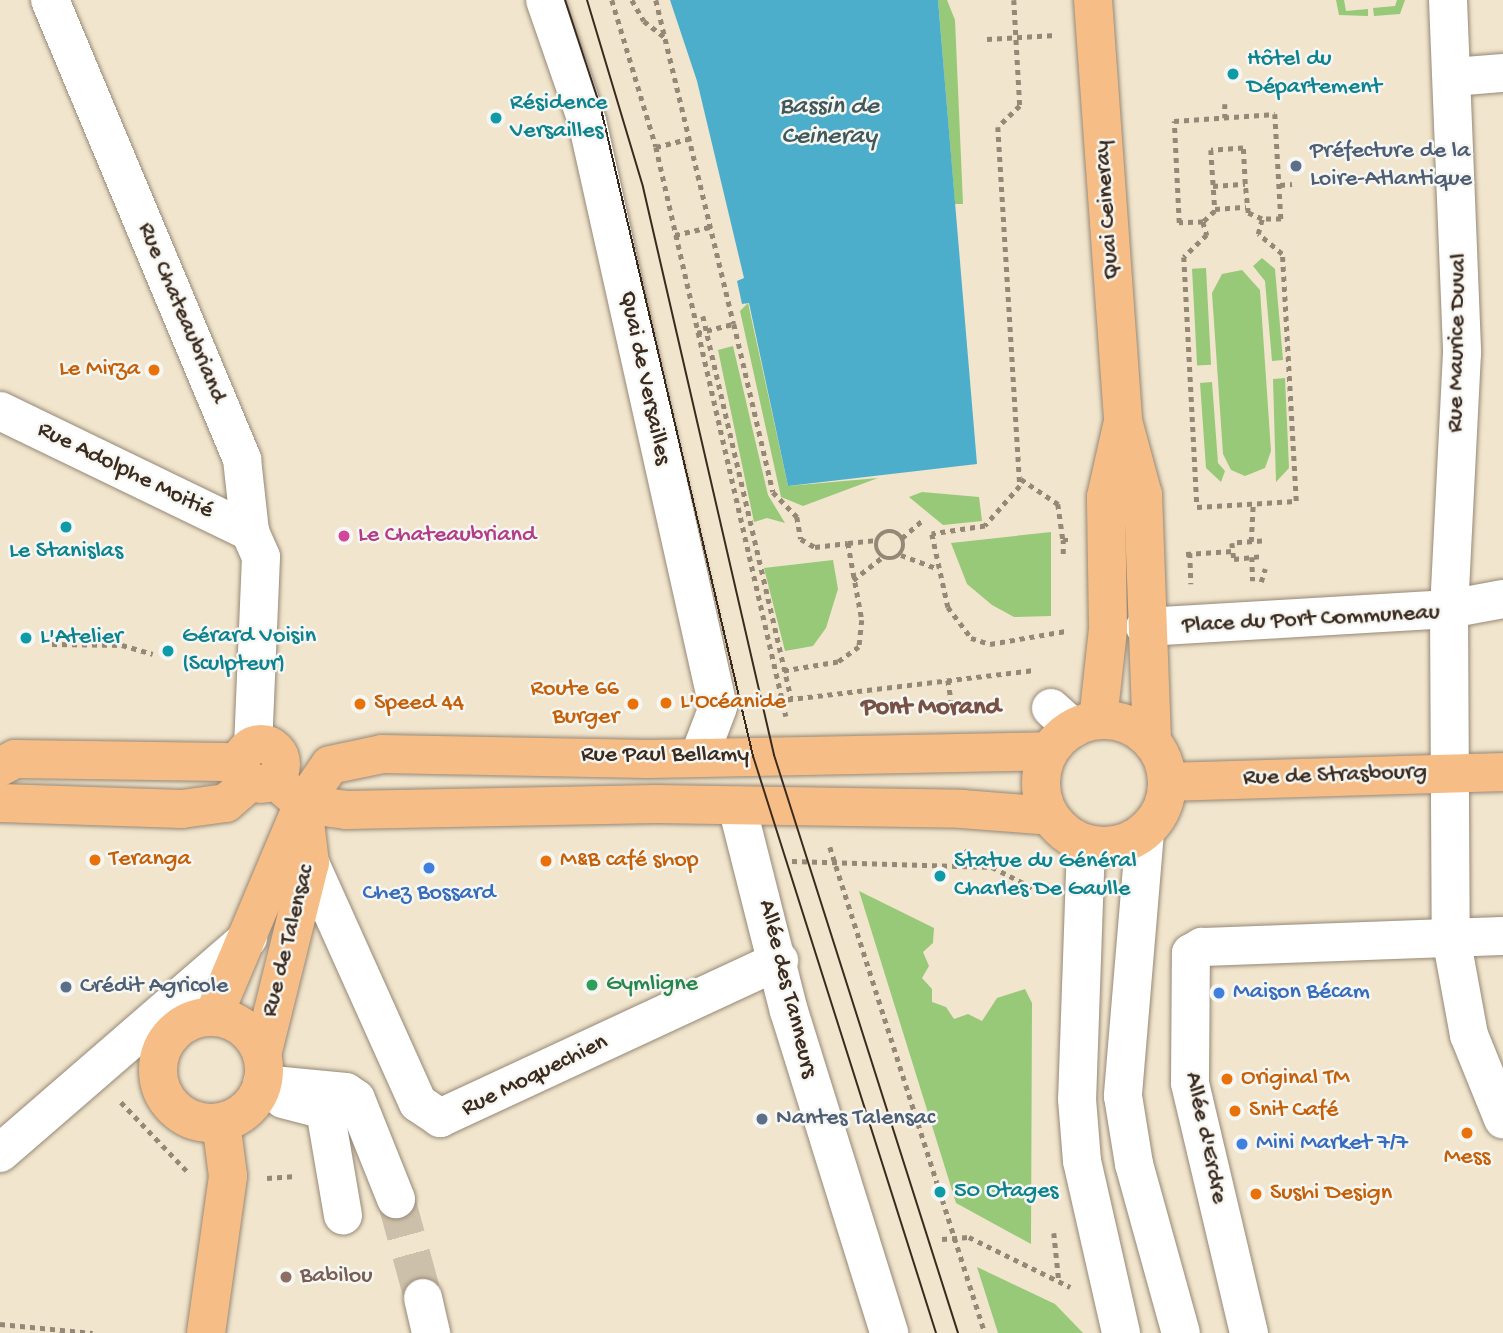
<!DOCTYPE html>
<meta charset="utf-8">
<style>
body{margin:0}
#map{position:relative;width:1503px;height:1333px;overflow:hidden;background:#f1e5cd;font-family:"Gochi Hand",sans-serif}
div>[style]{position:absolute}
.green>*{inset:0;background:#98c979;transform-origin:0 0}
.water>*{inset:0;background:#4daecc}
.minor-tunnel>*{height:38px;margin-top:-19px;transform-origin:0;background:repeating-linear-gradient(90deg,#cdc0aa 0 38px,transparent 0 57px)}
.path>*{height:4.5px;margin-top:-2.25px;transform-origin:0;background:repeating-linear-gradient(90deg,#968876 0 5px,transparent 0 10px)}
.path>.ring{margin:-2.25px;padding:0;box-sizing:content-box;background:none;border:4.5px solid #968876;border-radius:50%}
.roads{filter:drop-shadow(0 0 2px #968876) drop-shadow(0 0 2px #968876)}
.minor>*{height:38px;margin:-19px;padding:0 19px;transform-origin:19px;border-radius:19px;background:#fff}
.major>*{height:38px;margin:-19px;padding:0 19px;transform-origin:19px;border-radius:19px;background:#f6be86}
.major>.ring{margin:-19px;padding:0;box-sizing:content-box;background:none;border:38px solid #f6be86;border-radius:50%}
.tram>*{height:2px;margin:-1px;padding:0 1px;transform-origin:1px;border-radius:1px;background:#3b2a1e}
.dots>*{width:19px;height:19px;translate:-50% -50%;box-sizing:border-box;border:4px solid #f6f6f2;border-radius:50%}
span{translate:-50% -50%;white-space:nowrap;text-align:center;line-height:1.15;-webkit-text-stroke:5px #f6f6f2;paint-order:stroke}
.culture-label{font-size:24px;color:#0d838f}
.left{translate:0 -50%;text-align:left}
.service-label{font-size:24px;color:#4e5e75}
.street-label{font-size:24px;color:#3b2a1e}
.food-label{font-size:24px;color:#c56008}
.right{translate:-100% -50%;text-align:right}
.hotel-label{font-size:24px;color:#b23c85}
.shop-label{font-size:24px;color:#366cbe}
.leisure-label{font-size:24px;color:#27864d}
.education-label{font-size:24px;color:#785e54}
.water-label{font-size:26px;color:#41585b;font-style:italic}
.neighbourhood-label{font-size:26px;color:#775145;font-weight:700}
</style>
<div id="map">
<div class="green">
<div style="clip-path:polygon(938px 0,947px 0,955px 20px,963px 204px,955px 204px)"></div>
<div style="clip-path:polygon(1336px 0,1344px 0,1346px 11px,1368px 9px,1368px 16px,1339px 15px)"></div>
<div style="clip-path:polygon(1397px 0,1405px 0,1400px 14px,1374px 16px,1373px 8px,1395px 6px)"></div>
<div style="clip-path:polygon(1262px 258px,1275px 269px,1283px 360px,1272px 361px,1265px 281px,1253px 266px)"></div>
<div style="left:1206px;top:268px;width:97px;height:14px;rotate:87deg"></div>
<div style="clip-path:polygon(1242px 270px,1260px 290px,1271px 451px,1265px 468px,1245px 476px,1231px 470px,1223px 454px,1212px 293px,1222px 274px)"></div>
<div style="clip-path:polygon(748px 303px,788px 486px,878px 478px,803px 506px,781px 497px,740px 311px)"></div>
<div style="clip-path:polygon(733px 346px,768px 495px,785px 523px,767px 518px,754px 522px,718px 350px)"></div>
<div style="clip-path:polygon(1285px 378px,1289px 468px,1276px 482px,1273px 379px)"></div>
<div style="clip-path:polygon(1212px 382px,1218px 463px,1225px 471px,1221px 482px,1206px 468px,1200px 383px)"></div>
<div style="clip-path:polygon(922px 492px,979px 497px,982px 521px,943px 525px,909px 497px)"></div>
<div style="clip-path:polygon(1051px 532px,1051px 616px,1014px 617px,992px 605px,967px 584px,951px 543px)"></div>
<div style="clip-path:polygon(833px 560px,838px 589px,826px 628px,813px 646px,785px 651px,764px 568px)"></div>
<div style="clip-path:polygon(859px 891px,934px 928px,933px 943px,923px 952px,929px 966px,922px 978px,932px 989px,932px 1002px,946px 1007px,954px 1019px,968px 1014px,982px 1021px,997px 998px,1025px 989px,1032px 1003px,1031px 1244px,956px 1203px)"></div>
<div style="clip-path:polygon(977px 1267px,1055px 1304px,1083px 1333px,998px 1333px)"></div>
</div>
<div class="water">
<div style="clip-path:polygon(670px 0,938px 0,977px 464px,788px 486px,749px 303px,742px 304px,737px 281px,744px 278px,697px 81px)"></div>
</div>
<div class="minor-tunnel">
<div style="left:396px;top:1199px;width:103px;rotate:74.7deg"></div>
</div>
<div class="path">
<div style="left:612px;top:0;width:153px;rotate:73.3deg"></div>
<div style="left:656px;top:147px;width:584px;rotate:77.13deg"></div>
<div style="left:632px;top:0;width:24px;rotate:60deg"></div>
<div style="left:644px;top:21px;width:29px;rotate:38deg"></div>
<div style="left:656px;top:0;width:333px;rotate:76.5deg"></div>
<div style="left:1014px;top:0;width:106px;rotate:86.8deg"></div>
<div style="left:1020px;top:106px;width:30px;rotate:136deg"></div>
<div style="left:998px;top:127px;width:360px;rotate:86.5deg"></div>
<div style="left:1020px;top:486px;width:53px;rotate:131.2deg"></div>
<div style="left:985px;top:526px;width:54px;rotate:171.4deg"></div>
<div style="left:932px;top:534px;width:75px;rotate:77.6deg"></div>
<div style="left:948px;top:607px;width:39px;rotate:53deg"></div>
<div style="left:971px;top:638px;width:20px;rotate:18deg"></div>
<div style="left:990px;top:644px;width:77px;rotate:-9.7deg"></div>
<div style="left:987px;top:39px;width:69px;rotate:-3.3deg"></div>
<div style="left:1225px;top:104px;width:14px;rotate:90deg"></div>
<div style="left:656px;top:147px;width:37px;rotate:-14deg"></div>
<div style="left:1280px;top:185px;width:12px;rotate:-5deg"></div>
<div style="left:1213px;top:186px;width:32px;rotate:-4deg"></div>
<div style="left:1245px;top:184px;width:36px;rotate:-93deg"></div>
<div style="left:1243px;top:148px;width:32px;rotate:176deg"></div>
<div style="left:1211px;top:150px;width:61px;rotate:86.2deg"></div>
<div style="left:1215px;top:211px;width:16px;rotate:137deg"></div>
<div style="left:1203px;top:222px;width:24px;rotate:178deg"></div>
<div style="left:1179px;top:223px;width:102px;rotate:-92.8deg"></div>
<div style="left:1174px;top:121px;width:101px;rotate:-4deg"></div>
<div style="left:1275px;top:114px;width:105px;rotate:86.7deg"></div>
<div style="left:1281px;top:219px;width:19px;rotate:180deg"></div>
<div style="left:1215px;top:209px;width:31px;rotate:-4deg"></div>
<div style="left:1203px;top:222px;width:14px;rotate:73deg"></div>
<div style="left:1207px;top:235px;width:32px;rotate:136deg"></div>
<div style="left:1184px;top:257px;width:250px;rotate:87deg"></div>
<div style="left:1197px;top:507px;width:99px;rotate:-3.5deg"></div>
<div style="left:1296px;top:501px;width:247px;rotate:-93.2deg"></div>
<div style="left:1282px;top:254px;width:31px;rotate:-140deg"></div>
<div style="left:1258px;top:234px;width:16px;rotate:-75deg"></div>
<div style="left:1262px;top:219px;width:15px;rotate:-157deg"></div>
<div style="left:1248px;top:213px;width:29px;rotate:-96deg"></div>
<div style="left:675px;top:235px;width:39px;rotate:-13deg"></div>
<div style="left:703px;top:316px;width:392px;rotate:77deg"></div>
<div style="left:697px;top:333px;width:38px;rotate:-14deg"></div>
<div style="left:734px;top:324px;width:172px;rotate:76.9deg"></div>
<div style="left:773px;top:492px;width:35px;rotate:46deg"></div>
<div style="left:797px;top:517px;width:22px;rotate:80deg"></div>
<div style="left:801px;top:539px;width:16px;rotate:30deg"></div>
<div style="left:815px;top:547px;width:33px;rotate:-7deg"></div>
<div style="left:848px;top:543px;width:78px;rotate:79.7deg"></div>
<div style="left:862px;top:620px;width:27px;rotate:96deg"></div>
<div style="left:859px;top:647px;width:26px;rotate:144deg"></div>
<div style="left:838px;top:662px;width:55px;rotate:170.5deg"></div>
<div style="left:1021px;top:479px;width:45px;rotate:34deg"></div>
<div style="left:1058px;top:504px;width:36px;rotate:82deg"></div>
<div class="ring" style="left:876px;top:531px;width:23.5px;height:23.5px"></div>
<div style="left:902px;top:538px;width:28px;rotate:-41deg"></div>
<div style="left:1262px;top:541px;width:30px;rotate:176deg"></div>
<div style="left:1232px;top:543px;width:16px;rotate:83deg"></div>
<div style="left:1234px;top:559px;width:30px;rotate:-6deg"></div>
<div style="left:1251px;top:542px;width:39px;rotate:-87deg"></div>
<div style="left:848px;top:543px;width:30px;rotate:-6deg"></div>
<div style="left:1190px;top:553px;width:31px;rotate:88deg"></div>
<div style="left:1063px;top:554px;width:14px;rotate:-90deg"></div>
<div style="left:1063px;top:540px;width:6px"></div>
<div style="left:1186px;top:554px;width:47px;rotate:-3.7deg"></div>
<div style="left:901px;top:555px;width:40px;rotate:20.2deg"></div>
<div style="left:1252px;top:557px;width:24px;rotate:88deg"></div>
<div style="left:853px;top:580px;width:37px;rotate:-38deg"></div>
<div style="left:1261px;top:582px;width:14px;rotate:-73deg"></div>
<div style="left:52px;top:644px;width:70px;rotate:0.8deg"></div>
<div style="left:122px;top:645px;width:32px;rotate:16deg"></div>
<div style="left:948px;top:680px;width:32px;rotate:81deg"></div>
<div style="left:758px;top:703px;width:278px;rotate:-6.8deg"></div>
<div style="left:830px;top:847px;width:510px;rotate:72.31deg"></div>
<div style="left:967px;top:849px;width:17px;rotate:83deg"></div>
<div style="left:792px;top:861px;width:200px;rotate:1.7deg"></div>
<div style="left:992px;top:867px;width:57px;rotate:27deg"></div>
<div style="left:121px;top:1102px;width:95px;rotate:46.3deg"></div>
<div style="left:267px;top:1178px;width:29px;rotate:-4deg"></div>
<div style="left:1054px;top:1233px;width:48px;rotate:84.1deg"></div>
<div style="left:942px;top:1239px;width:27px;rotate:-4deg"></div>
<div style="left:969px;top:1237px;width:113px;rotate:26.3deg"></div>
<div style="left:0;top:1324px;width:93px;rotate:5.5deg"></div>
</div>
<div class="roads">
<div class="minor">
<div style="left:50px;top:0;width:498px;rotate:67.3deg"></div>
<div style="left:242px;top:459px;width:73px;rotate:83.7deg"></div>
<div style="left:250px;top:532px;width:27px;rotate:66deg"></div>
<div style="left:261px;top:557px;width:188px;rotate:92.4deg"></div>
<div style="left:545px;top:0;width:128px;rotate:70.9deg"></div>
<div style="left:587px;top:121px;width:600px;rotate:77.4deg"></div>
<div style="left:718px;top:707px;width:53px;rotate:110.8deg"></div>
<div style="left:1448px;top:0;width:353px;rotate:87.7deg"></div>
<div style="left:1462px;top:353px;width:256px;rotate:92.9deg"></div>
<div style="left:1449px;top:609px;width:328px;rotate:89.7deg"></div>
<div style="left:1451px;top:937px;width:100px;rotate:79.6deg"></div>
<div style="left:1469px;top:1035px;width:91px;rotate:68deg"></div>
<div style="left:1454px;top:77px;width:49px;rotate:-4.7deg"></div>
<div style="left:0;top:411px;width:278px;rotate:25.8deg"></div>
<div style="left:1145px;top:627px;width:305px;rotate:-3.4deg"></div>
<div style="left:1449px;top:609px;width:55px;rotate:-10.5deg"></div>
<div style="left:1051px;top:708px;width:30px;rotate:42deg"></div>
<div style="left:737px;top:806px;width:211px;rotate:75.8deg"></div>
<div style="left:789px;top:1011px;width:337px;rotate:72.7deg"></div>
<div style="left:1145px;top:832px;width:265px;rotate:94.8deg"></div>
<div style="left:1123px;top:1096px;width:69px;rotate:80.8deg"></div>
<div style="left:1134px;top:1164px;width:175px;rotate:74.5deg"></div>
<div style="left:1086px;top:844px;width:255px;rotate:92deg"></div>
<div style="left:1077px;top:1099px;width:62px;rotate:85.4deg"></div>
<div style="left:1082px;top:1161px;width:176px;rotate:77.2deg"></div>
<div style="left:310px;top:863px;width:263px;rotate:65.8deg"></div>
<div style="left:418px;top:1103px;width:27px;rotate:34deg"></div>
<div style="left:440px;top:1118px;width:374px;rotate:-24.9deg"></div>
<div style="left:262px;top:1084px;width:84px;rotate:5.4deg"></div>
<div style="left:346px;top:1092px;width:12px;rotate:35deg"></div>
<div style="left:356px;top:1099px;width:108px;rotate:68.2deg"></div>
<div style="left:283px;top:1099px;width:43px;rotate:14.7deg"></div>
<div style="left:325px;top:1110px;width:107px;rotate:80.3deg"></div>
<div style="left:0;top:1153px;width:328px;rotate:-40.9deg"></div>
<div style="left:423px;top:1298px;width:36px;rotate:77deg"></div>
<div style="left:1249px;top:1333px;width:257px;rotate:-103.3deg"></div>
<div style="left:1190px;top:1083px;width:130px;rotate:-89.6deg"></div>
<div style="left:1191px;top:953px;width:13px;rotate:-29deg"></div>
<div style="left:1202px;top:947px;width:301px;rotate:-2.1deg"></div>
</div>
<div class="major">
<div style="left:1093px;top:0;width:422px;rotate:85.9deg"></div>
<div style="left:1123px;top:421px;width:77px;rotate:74.9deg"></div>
<div style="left:1143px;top:495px;width:246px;rotate:87.9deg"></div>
<div class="ring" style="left:1041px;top:720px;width:88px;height:88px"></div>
<div style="left:1098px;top:720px;width:92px;rotate:-83.7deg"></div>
<div style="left:1108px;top:629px;width:132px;rotate:-90.9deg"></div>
<div style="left:1106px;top:497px;width:73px;rotate:-77.3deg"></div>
<div class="ring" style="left:241px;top:744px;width:2px;height:2px"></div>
<div style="left:0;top:767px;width:17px;rotate:-28deg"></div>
<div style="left:15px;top:759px;width:225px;rotate:0.8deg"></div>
<div style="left:274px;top:779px;width:38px;rotate:41deg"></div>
<div style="left:303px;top:804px;width:43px;rotate:7.9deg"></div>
<div style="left:346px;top:810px;width:311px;rotate:-1.1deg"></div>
<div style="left:657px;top:804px;width:305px;rotate:0.9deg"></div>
<div style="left:962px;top:809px;width:88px;rotate:4.5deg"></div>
<div style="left:1168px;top:782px;width:335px;rotate:-1.7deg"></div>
<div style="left:0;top:803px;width:182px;rotate:1.9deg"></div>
<div style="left:182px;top:809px;width:44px;rotate:-7.8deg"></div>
<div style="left:226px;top:803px;width:32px;rotate:-41deg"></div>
<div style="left:213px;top:1017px;width:231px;rotate:-67.1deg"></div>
<div style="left:303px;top:804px;width:47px;rotate:-55.3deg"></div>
<div style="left:330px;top:765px;width:53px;rotate:-11.9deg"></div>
<div style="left:382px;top:754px;width:266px;rotate:1.1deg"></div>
<div style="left:648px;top:759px;width:401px;rotate:-1.1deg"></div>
<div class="ring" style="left:158px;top:1017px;width:68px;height:68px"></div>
<div style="left:262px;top:1055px;width:198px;rotate:-76deg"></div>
<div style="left:310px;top:863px;width:57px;rotate:-97deg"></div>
<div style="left:206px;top:1333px;width:159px;rotate:-82deg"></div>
<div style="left:228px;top:1176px;width:54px;rotate:-97.4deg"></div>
</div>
</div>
<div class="tram">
<div style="left:565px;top:0;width:115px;rotate:71.7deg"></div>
<div style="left:601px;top:109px;width:665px;rotate:76.78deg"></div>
<div style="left:753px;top:756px;width:605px;rotate:72.4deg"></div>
<div style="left:587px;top:0;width:195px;rotate:73.3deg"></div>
<div style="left:643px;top:187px;width:583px;rotate:77.01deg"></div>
<div style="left:774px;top:755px;width:607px;rotate:72.34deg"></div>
</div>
<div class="dots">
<div style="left:1233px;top:74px;background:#0f9aa8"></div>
<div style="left:496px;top:118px;background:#0f9aa8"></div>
<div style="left:1296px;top:166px;background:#5c6f8a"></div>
<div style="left:154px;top:370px;background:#e8710a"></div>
<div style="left:66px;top:527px;background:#0f9aa8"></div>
<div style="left:344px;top:536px;background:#d1479c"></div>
<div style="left:26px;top:638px;background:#0f9aa8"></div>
<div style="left:168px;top:651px;background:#0f9aa8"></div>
<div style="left:666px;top:703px;background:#e8710a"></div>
<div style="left:360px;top:704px;background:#e8710a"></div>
<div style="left:633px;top:704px;background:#e8710a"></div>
<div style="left:95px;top:860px;background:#e8710a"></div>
<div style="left:546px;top:861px;background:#e8710a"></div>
<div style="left:429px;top:868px;background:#3f7fe0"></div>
<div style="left:940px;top:876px;background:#0f9aa8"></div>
<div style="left:592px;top:985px;background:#2e9e5b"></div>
<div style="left:66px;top:987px;background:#5c6f8a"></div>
<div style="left:1219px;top:993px;background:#3f7fe0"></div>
<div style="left:1227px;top:1079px;background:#e8710a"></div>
<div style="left:1235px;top:1111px;background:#e8710a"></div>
<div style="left:762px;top:1119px;background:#5c6f8a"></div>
<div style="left:1467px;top:1133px;background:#e8710a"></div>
<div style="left:1242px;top:1144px;background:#3f7fe0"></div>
<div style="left:940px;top:1192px;background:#0f9aa8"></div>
<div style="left:1256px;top:1194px;background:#e8710a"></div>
<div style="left:286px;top:1277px;background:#8d6e63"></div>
</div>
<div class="culture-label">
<span class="left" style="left:1247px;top:74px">Hôtel du<br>Département</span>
<span class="left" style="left:510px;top:118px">Résidence<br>Versailles</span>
<span style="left:66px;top:552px">Le Stanislas</span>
<span class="left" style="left:182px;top:651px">Gérard Voisin<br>(Sculpteur)</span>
<span class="left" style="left:40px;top:638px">L'Atelier</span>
<span class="left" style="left:954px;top:876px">Statue du Général<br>Charles De Gaulle</span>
<span class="left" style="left:954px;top:1192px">50 Otages</span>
</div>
<div class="service-label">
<span class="left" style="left:1310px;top:166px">Préfecture de la<br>Loire-Atlantique</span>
<span class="left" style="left:80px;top:987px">Crédit Agricole</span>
<span class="left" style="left:776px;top:1119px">Nantes Talensac</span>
</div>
<div class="street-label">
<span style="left:1108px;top:210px;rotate:-94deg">Quai Ceineray</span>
<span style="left:181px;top:313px;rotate:67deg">Rue Chateaubriand</span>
<span style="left:1458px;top:343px;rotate:-89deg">Rue Maurice Duval</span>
<span style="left:644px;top:378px;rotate:78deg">Quai de Versailles</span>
<span style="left:125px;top:471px;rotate:26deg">Rue Adolphe Moitié</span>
<span style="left:1311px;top:620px;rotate:-3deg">Place du Port Communeau</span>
<span style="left:665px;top:756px">Rue Paul Bellamy</span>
<span style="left:1335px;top:776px;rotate:-2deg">Rue de Strasbourg</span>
<span style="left:289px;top:941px;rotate:-76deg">Rue de Talensac</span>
<span style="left:787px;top:989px;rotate:76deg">Allée des Tanneurs</span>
<span style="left:535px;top:1076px;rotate:-26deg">Rue Moquechien</span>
<span style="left:1205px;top:1138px;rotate:78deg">Allée d'Erdre</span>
</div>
<div class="food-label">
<span class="right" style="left:140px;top:370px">Le Mirza</span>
<span class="right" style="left:619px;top:704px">Route 66<br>Burger</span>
<span class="left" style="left:680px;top:703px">L'Océanide</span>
<span class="left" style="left:374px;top:704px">Speed 44</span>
<span class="left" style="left:109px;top:860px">Teranga</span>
<span class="left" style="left:560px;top:861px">M&amp;B café shop</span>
<span class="left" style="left:1241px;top:1079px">Original TM</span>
<span class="left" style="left:1249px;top:1111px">Snit Café</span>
<span style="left:1467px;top:1158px">Mess</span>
<span class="left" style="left:1270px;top:1194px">Sushi Design</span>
</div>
<div class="hotel-label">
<span class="left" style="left:358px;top:536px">Le Chateaubriand</span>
</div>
<div class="shop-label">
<span style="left:429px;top:894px">Chez Bossard</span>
<span class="left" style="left:1233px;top:993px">Maison Bécam</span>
<span class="left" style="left:1256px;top:1144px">Mini Market 7/7</span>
</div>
<div class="leisure-label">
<span class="left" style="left:606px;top:985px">Gymligne</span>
</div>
<div class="education-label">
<span class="left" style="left:300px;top:1277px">Babilou</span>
</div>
<div class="water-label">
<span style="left:829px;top:123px">Bassin de<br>Ceineray</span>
</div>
<div class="neighbourhood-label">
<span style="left:931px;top:709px">Pont Morand</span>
</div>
</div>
